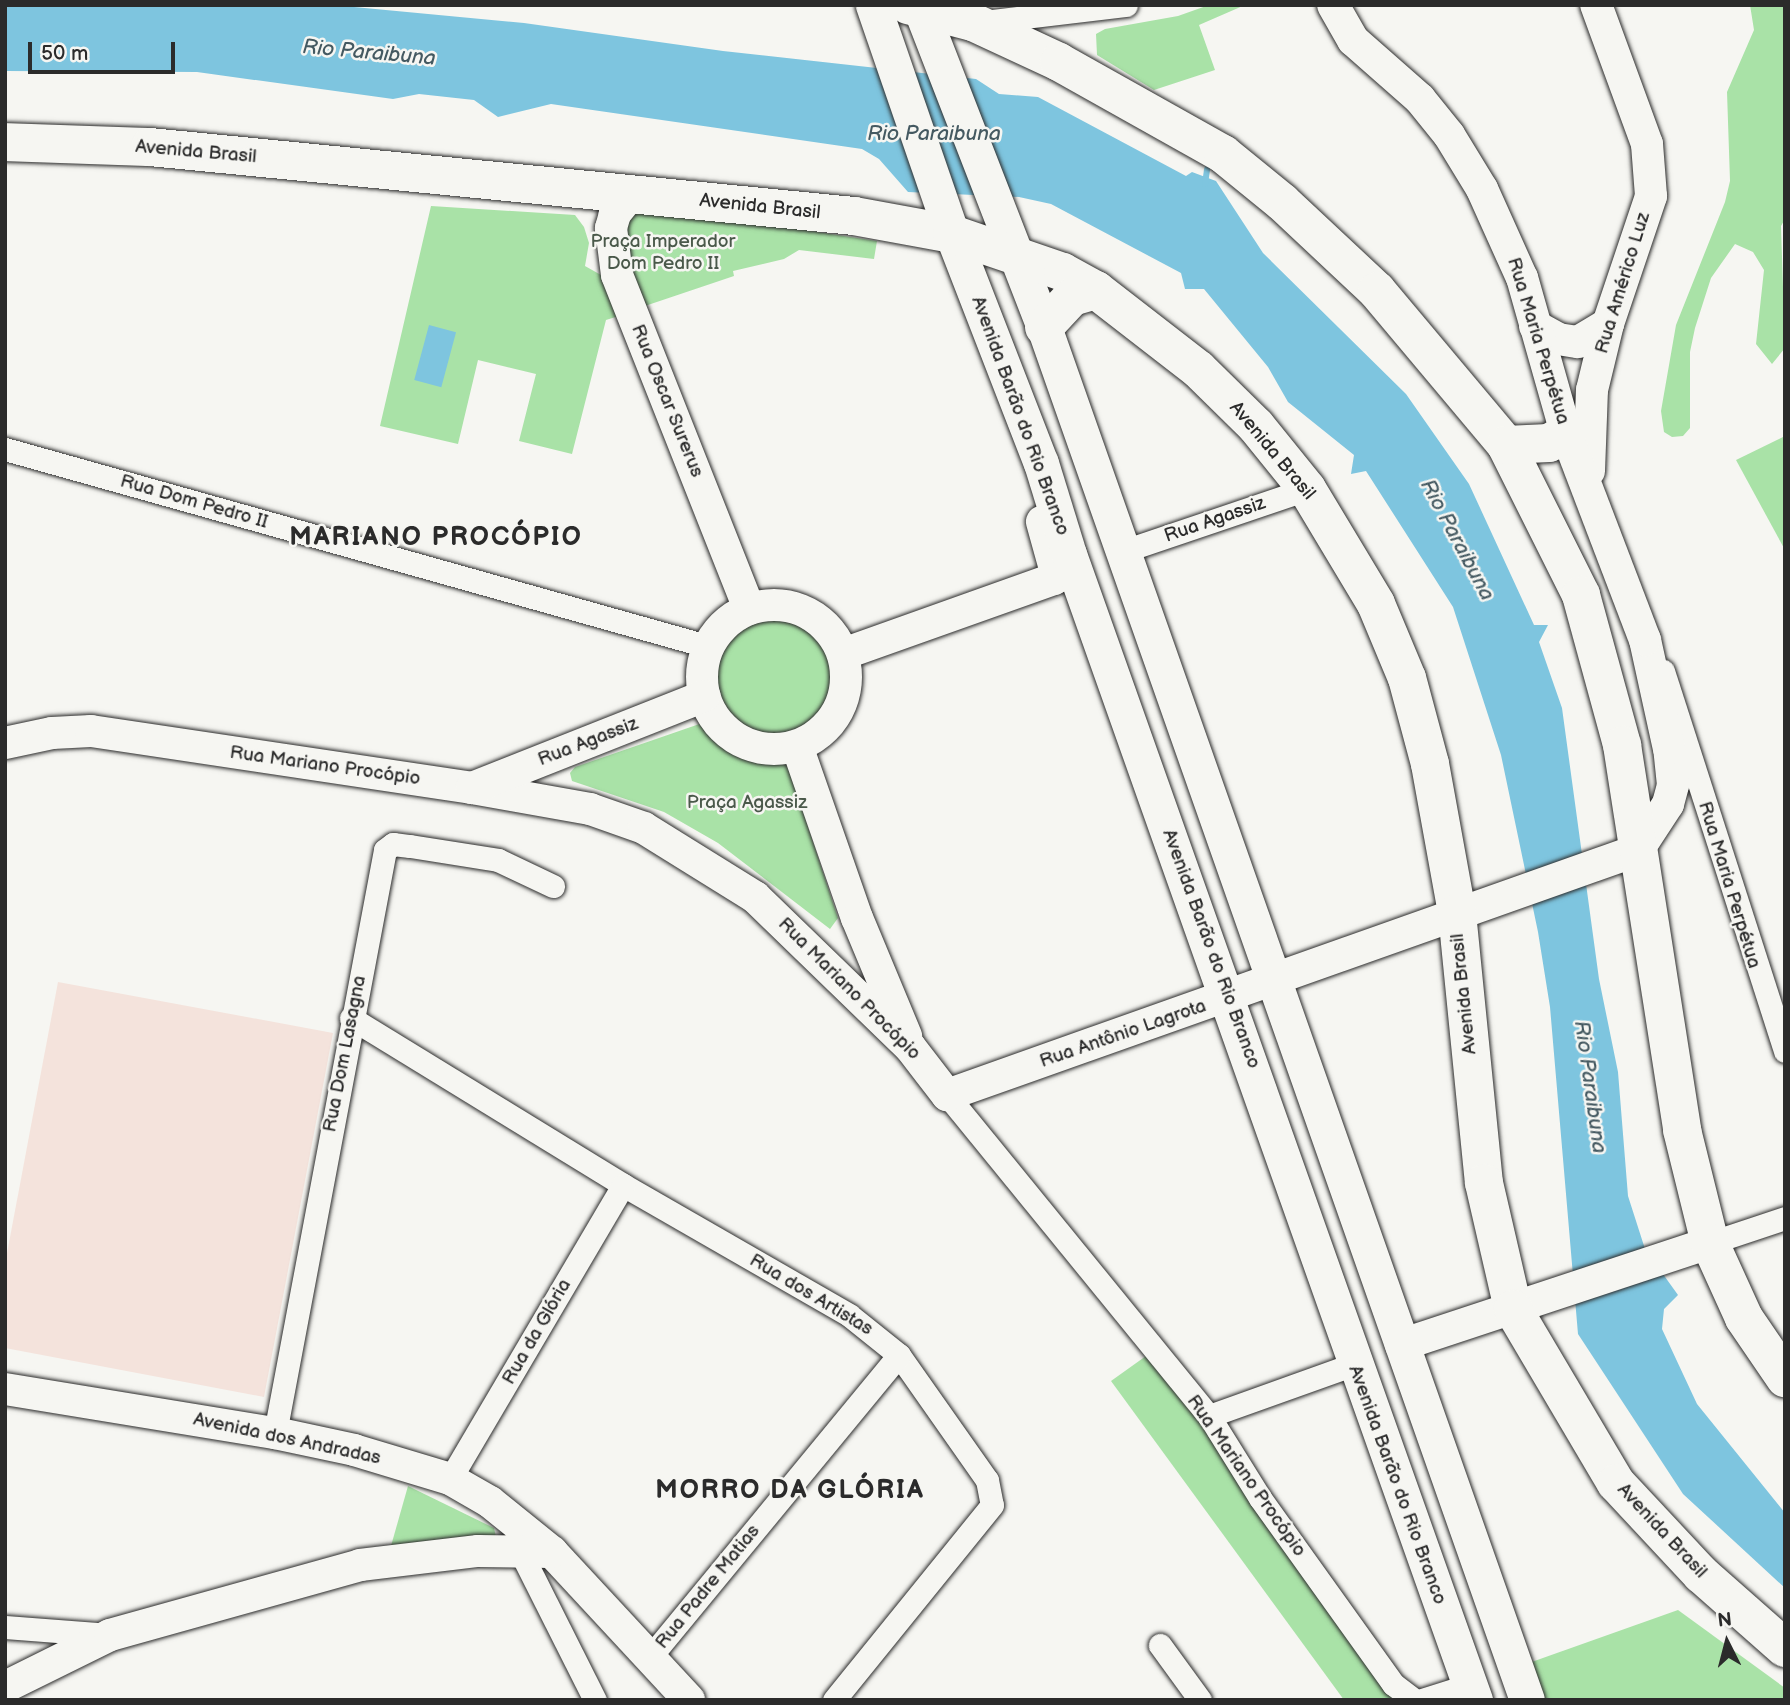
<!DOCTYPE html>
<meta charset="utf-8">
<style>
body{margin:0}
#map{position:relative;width:1790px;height:1705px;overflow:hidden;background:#f6f6f2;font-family:"Balsamiq Sans",sans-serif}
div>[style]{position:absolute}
.built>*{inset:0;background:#f4e3dc}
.green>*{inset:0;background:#a9e2a7}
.water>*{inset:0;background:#7ec5df;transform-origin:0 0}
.stream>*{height:6px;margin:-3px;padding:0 3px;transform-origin:3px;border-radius:3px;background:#7ec5df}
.roads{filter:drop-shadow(0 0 2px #2b2b2b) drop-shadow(0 0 2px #2b2b2b)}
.street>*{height:23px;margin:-11.5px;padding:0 11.5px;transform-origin:11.5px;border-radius:11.5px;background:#f6f6f2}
.secondary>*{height:32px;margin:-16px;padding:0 16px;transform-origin:16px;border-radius:16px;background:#f6f6f2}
.secondary>.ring{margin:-16px;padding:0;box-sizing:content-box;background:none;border:32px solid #f6f6f2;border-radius:50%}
.primary>*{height:35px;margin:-17.5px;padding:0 17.5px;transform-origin:17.5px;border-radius:17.5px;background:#f6f6f2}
.highway>*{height:38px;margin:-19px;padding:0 19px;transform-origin:19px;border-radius:19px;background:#f6f6f2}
span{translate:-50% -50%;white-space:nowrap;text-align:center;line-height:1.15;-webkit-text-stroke:5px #f6f6f2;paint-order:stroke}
.street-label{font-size:19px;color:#2b2b2b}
.park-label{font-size:19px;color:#4a594a}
.water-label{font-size:21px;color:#445961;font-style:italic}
.district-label{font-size:26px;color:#2b2b2b;font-weight:700;letter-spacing:2px}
.frame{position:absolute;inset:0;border:7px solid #2b2b2b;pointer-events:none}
.north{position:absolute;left:1692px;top:1607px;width:70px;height:70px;-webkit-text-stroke:5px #f6f6f2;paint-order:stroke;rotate:354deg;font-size:19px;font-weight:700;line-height:28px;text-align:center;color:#2b2b2b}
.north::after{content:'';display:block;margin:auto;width:24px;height:32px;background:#2b2b2b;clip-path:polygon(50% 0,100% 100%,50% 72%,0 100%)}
.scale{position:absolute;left:28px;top:42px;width:147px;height:32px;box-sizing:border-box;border:4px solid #2b2b2b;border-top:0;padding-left:9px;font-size:21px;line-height:24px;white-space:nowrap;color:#2b2b2b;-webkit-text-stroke:5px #f6f6f2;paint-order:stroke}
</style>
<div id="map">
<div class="built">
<div style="clip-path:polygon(58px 982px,333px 1033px,264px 1397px,5px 1348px,5px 1264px)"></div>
</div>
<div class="green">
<div style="clip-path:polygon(1209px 5px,1245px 5px,1199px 25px,1215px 70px,1154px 90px,1097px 55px,1096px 34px,1105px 29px,1178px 16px)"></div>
<div style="clip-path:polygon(1750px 5px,1785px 5px,1785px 219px,1781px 226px,1785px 348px,1772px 364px,1756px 344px,1764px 270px,1753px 252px,1735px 244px,1711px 278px,1695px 328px,1690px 352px,1690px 428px,1683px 436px,1672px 437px,1664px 432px,1661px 411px,1676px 325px,1725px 202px,1730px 181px,1727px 92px,1754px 30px)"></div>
<div style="clip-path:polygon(633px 204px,877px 241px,874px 259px,799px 250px,784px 259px,733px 271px,734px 276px,636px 309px,616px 220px)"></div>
<div style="clip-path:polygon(431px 206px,575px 215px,584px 227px,589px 243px,585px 266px,601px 275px,622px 315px,606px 320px,572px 454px,519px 441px,536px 374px,478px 360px,458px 444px,380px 426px)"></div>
<div style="clip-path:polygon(1785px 436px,1785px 550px,1736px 460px)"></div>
<div style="clip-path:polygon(776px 600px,816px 610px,837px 627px,852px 653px,856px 679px,846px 716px,823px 741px,786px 760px,838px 918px,830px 929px,718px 843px,664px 812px,572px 781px,570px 773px,575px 767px,711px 720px,725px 736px,745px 748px,762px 755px,776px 756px,745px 747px,726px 735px,704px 698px,701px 672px,707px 647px,725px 621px,752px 605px)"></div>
<div style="clip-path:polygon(1153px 1351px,1414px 1700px,1344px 1700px,1111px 1381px)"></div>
<div style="clip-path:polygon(408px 1486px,494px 1528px,496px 1537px,389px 1553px)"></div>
<div style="clip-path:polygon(1678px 1610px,1785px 1688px,1785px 1700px,1540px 1700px,1526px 1664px)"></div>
</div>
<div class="water">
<div style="clip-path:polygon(5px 5px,333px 5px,524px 23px,723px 51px,976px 79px,999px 94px,1038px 97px,1186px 176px,1192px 172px,1216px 181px,1263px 253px,1406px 394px,1469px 484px,1534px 625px,1548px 625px,1539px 642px,1562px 708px,1599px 979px,1618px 1072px,1628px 1196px,1645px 1249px,1678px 1295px,1664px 1309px,1662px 1329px,1697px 1404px,1785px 1513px,1785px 1588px,1683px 1494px,1578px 1334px,1550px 1007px,1538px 932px,1501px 755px,1453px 607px,1366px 471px,1351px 474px,1354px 455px,1288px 402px,1268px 367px,1204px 289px,1185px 289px,1181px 273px,1051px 204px,1019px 197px,908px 192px,879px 159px,862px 149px,551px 104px,498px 117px,474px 100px,419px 94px,393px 99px,197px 72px,5px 71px)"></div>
<div style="left:429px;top:325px;width:28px;height:57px;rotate:15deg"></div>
</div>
<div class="stream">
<div style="left:1205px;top:184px;width:15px;rotate:-82deg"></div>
</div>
<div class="roads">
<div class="street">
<div style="left:983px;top:22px;width:144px;rotate:-6.8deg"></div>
<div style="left:5px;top:449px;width:729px;rotate:15.68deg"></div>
<div style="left:1124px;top:551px;width:193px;rotate:-18.7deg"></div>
<div style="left:1663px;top:671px;width:399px;rotate:72.2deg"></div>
<div style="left:351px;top:1018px;width:319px;rotate:31.5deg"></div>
<div style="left:623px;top:1185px;width:261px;rotate:29.9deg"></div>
<div style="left:849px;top:1315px;width:64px;rotate:38.7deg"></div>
<div style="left:899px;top:1355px;width:153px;rotate:54.9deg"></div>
<div style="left:987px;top:1480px;width:25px;rotate:79deg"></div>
<div style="left:992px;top:1505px;width:251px;rotate:129deg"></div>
<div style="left:947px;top:1095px;width:414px;rotate:50.8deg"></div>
<div style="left:1209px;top:1416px;width:97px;rotate:58.1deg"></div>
<div style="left:1260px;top:1498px;width:229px;rotate:54.4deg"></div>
<div style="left:1393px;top:1684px;width:26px;rotate:37deg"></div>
<div style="left:1710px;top:1243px;width:79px;rotate:-18.4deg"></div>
<div style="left:1209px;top:1416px;width:154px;rotate:-19.7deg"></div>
<div style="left:275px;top:1433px;width:593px;rotate:-79.32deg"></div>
<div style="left:385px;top:850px;width:10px;rotate:-37deg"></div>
<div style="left:393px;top:844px;width:17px;rotate:7deg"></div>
<div style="left:410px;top:846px;width:89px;rotate:9deg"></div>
<div style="left:498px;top:860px;width:61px;rotate:25.3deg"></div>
<div style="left:450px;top:1479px;width:341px;rotate:-59.5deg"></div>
<div style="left:515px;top:1541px;width:178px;rotate:63.3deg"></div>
<div style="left:5px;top:1627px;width:105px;rotate:4.4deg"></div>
<div style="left:1160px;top:1645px;width:68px;rotate:54deg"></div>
<div style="left:650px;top:1657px;width:391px;rotate:-50.5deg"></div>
<div style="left:1422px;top:1700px;width:49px;rotate:-17.7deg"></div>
</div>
<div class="secondary">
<div style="left:631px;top:194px;width:26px;rotate:129deg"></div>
<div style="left:615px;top:214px;width:15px;rotate:106deg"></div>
<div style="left:611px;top:228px;width:47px;rotate:82.7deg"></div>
<div style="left:617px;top:275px;width:359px;rotate:68.4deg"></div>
<div style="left:1535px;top:326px;width:26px;rotate:29deg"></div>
<div style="left:1558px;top:339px;width:20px;rotate:9deg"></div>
<div style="left:1578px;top:342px;width:35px;rotate:-31deg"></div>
<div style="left:1589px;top:471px;width:81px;rotate:-87.9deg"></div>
<div style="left:1592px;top:390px;width:68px;rotate:-76.4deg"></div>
<div style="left:1608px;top:324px;width:135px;rotate:-71.4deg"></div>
<div style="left:1651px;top:196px;width:52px;rotate:-94.4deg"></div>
<div style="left:1647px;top:144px;width:148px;rotate:-110.1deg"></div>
<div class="ring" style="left:702px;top:605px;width:112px;height:112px"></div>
<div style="left:843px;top:654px;width:224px;rotate:-19.6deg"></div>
<div style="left:1054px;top:579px;width:10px;rotate:-84deg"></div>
<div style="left:1055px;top:569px;width:49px;rotate:-105.5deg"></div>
<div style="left:5px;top:743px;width:48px;rotate:-12deg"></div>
<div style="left:52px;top:733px;width:39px;rotate:-3deg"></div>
<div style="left:91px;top:731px;width:385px;rotate:8.5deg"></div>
<div style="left:472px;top:788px;width:120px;rotate:10.1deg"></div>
<div style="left:590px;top:809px;width:57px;rotate:19.4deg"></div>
<div style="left:644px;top:828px;width:131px;rotate:31.9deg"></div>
<div style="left:755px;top:897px;width:216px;rotate:44.1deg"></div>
<div style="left:910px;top:1047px;width:61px;rotate:52.4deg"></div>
<div style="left:947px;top:1095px;width:733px;rotate:-19.52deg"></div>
<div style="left:1638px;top:850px;width:55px;rotate:-56.9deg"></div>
<div style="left:1668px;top:804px;width:20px;rotate:-75deg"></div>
<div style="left:1673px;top:785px;width:36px;rotate:-96deg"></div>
<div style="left:1669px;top:749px;width:112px;rotate:-102.4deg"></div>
<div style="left:1645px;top:640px;width:222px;rotate:-110.9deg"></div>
<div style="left:1566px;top:433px;width:161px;rotate:-105.8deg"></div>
<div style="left:1522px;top:278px;width:98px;rotate:-114.2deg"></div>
<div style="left:1482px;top:189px;width:63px;rotate:-121.4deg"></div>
<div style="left:1449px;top:135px;width:46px;rotate:-128.9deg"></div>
<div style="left:1420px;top:99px;width:89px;rotate:-138.6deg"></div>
<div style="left:1353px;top:40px;width:40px;rotate:-119.7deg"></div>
<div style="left:797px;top:746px;width:182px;rotate:70.8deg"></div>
<div style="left:857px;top:918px;width:128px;rotate:67.4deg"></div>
<div style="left:472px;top:788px;width:250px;rotate:-21.6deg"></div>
<div style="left:1401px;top:1345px;width:325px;rotate:-18.3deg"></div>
<div style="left:5px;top:1389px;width:274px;rotate:9.3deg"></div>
<div style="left:275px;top:1433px;width:81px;rotate:12.1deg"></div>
<div style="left:354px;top:1450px;width:100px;rotate:16.8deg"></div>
<div style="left:450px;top:1479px;width:46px;rotate:29.9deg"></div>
<div style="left:490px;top:1502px;width:80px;rotate:38.9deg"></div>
<div style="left:552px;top:1552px;width:202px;rotate:47.2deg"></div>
<div style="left:5px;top:1687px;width:117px;rotate:-26.3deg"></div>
<div style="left:110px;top:1635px;width:260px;rotate:-15.6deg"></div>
<div style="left:360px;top:1565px;width:119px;rotate:-6.8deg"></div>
<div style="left:478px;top:1551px;width:74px;rotate:0.8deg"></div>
</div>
<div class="primary">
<div style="left:873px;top:5px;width:242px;rotate:71deg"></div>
<div style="left:952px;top:234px;width:246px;rotate:68.8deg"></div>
<div style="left:1041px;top:463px;width:95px;rotate:72.9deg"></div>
<div style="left:1069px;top:554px;width:1216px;rotate:70.49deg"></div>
<div style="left:919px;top:5px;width:345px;rotate:68.8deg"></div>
<div style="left:1044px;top:327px;width:1455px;rotate:70.62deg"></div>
</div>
<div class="highway">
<div style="left:908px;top:5px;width:67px;rotate:14.7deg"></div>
<div style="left:973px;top:22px;width:95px;rotate:24.9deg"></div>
<div style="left:1059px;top:62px;width:188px;rotate:29.3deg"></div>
<div style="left:1223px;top:154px;width:76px;rotate:39.1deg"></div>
<div style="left:1282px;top:202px;width:130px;rotate:43.1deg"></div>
<div style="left:1377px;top:291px;width:201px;rotate:50deg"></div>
<div style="left:1506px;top:445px;width:168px;rotate:63.4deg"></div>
<div style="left:1581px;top:595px;width:156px;rotate:74.7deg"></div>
<div style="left:1622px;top:745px;width:390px;rotate:81.1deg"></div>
<div style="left:1682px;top:1130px;width:116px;rotate:76.1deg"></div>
<div style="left:1710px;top:1243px;width:82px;rotate:65.6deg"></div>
<div style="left:1744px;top:1318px;width:73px;rotate:55.7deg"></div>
<div style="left:5px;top:142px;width:145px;rotate:2deg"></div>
<div style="left:150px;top:147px;width:707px;rotate:5.6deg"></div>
<div style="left:854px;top:216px;width:100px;rotate:10.4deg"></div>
<div style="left:952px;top:234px;width:117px;rotate:18.9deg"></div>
<div style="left:1063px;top:272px;width:38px;rotate:29deg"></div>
<div style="left:1096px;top:290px;width:129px;rotate:37.8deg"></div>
<div style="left:1198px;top:369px;width:81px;rotate:44.5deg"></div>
<div style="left:1256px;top:426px;width:81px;rotate:51deg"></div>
<div style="left:1307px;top:489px;width:134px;rotate:59deg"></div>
<div style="left:1376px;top:604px;width:80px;rotate:67.3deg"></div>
<div style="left:1407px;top:678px;width:89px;rotate:75deg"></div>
<div style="left:1430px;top:764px;width:151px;rotate:79.7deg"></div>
<div style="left:1457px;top:913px;width:271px;rotate:84.3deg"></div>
<div style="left:1484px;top:1183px;width:129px;rotate:77deg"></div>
<div style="left:1513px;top:1309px;width:202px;rotate:59.4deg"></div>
<div style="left:1616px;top:1483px;width:125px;rotate:47deg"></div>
<div style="left:1701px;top:1574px;width:112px;rotate:41.4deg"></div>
<div style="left:1044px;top:327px;width:41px;rotate:-47deg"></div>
<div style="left:1072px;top:297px;width:25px;rotate:-16deg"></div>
<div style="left:1506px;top:445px;width:43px;rotate:-2.7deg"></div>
<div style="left:1549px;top:443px;width:20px;rotate:-30deg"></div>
</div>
</div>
<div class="street-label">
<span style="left:196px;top:152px;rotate:5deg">Avenida Brasil</span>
<span style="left:760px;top:207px;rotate:6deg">Avenida Brasil</span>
<span style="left:1623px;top:283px;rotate:-73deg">Rua Américo Luz</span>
<span style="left:1538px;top:341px;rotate:73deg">Rua Maria Perpétua</span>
<span style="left:667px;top:401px;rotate:68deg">Rua Oscar Surerus</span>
<span style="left:1020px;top:416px;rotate:70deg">Avenida Barão do Rio Branco</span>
<span style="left:1272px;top:451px;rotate:50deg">Avenida Brasil</span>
<span style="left:194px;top:502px;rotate:16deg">Rua Dom Pedro II</span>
<span style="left:1215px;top:520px;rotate:-19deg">Rua Agassiz</span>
<span style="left:588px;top:742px;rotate:-21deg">Rua Agassiz</span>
<span style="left:325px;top:766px;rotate:8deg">Rua Mariano Procópio</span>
<span style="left:1729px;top:885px;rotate:73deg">Rua Maria Perpétua</span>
<span style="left:1211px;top:949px;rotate:70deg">Avenida Barão do Rio Branco</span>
<span style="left:849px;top:989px;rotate:45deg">Rua Mariano Procópio</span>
<span style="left:1464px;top:994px;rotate:-96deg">Avenida Brasil</span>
<span style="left:1123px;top:1034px;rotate:-19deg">Rua Antônio Lagrota</span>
<span style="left:345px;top:1054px;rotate:-79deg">Rua Dom Lasagna</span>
<span style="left:811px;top:1295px;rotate:31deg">Rua dos Artistas</span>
<span style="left:537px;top:1332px;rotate:-60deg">Rua da Glória</span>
<span style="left:287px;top:1439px;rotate:12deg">Avenida dos Andradas</span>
<span style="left:1246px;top:1476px;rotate:55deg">Rua Mariano Procópio</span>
<span style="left:1397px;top:1485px;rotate:70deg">Avenida Barão do Rio Branco</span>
<span style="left:1662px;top:1531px;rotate:47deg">Avenida Brasil</span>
<span style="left:708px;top:1587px;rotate:-51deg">Rua Padre Matias</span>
</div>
<div class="park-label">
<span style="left:663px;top:253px">Praça Imperador<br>Dom Pedro II</span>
<span style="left:747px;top:803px">Praça Agassiz</span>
</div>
<div class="water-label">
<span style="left:369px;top:53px;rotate:5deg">Rio Paraibuna</span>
<span style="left:934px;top:134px">Rio Paraibuna</span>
<span style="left:1457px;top:540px;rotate:62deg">Rio Paraibuna</span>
<span style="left:1590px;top:1087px;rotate:82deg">Rio Paraibuna</span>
</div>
<div class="district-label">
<span style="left:436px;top:538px">MARIANO PROCÓPIO</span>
<span style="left:790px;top:1491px">MORRO DA GLÓRIA</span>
</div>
<div class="frame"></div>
<div class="north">N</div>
<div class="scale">50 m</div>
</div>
